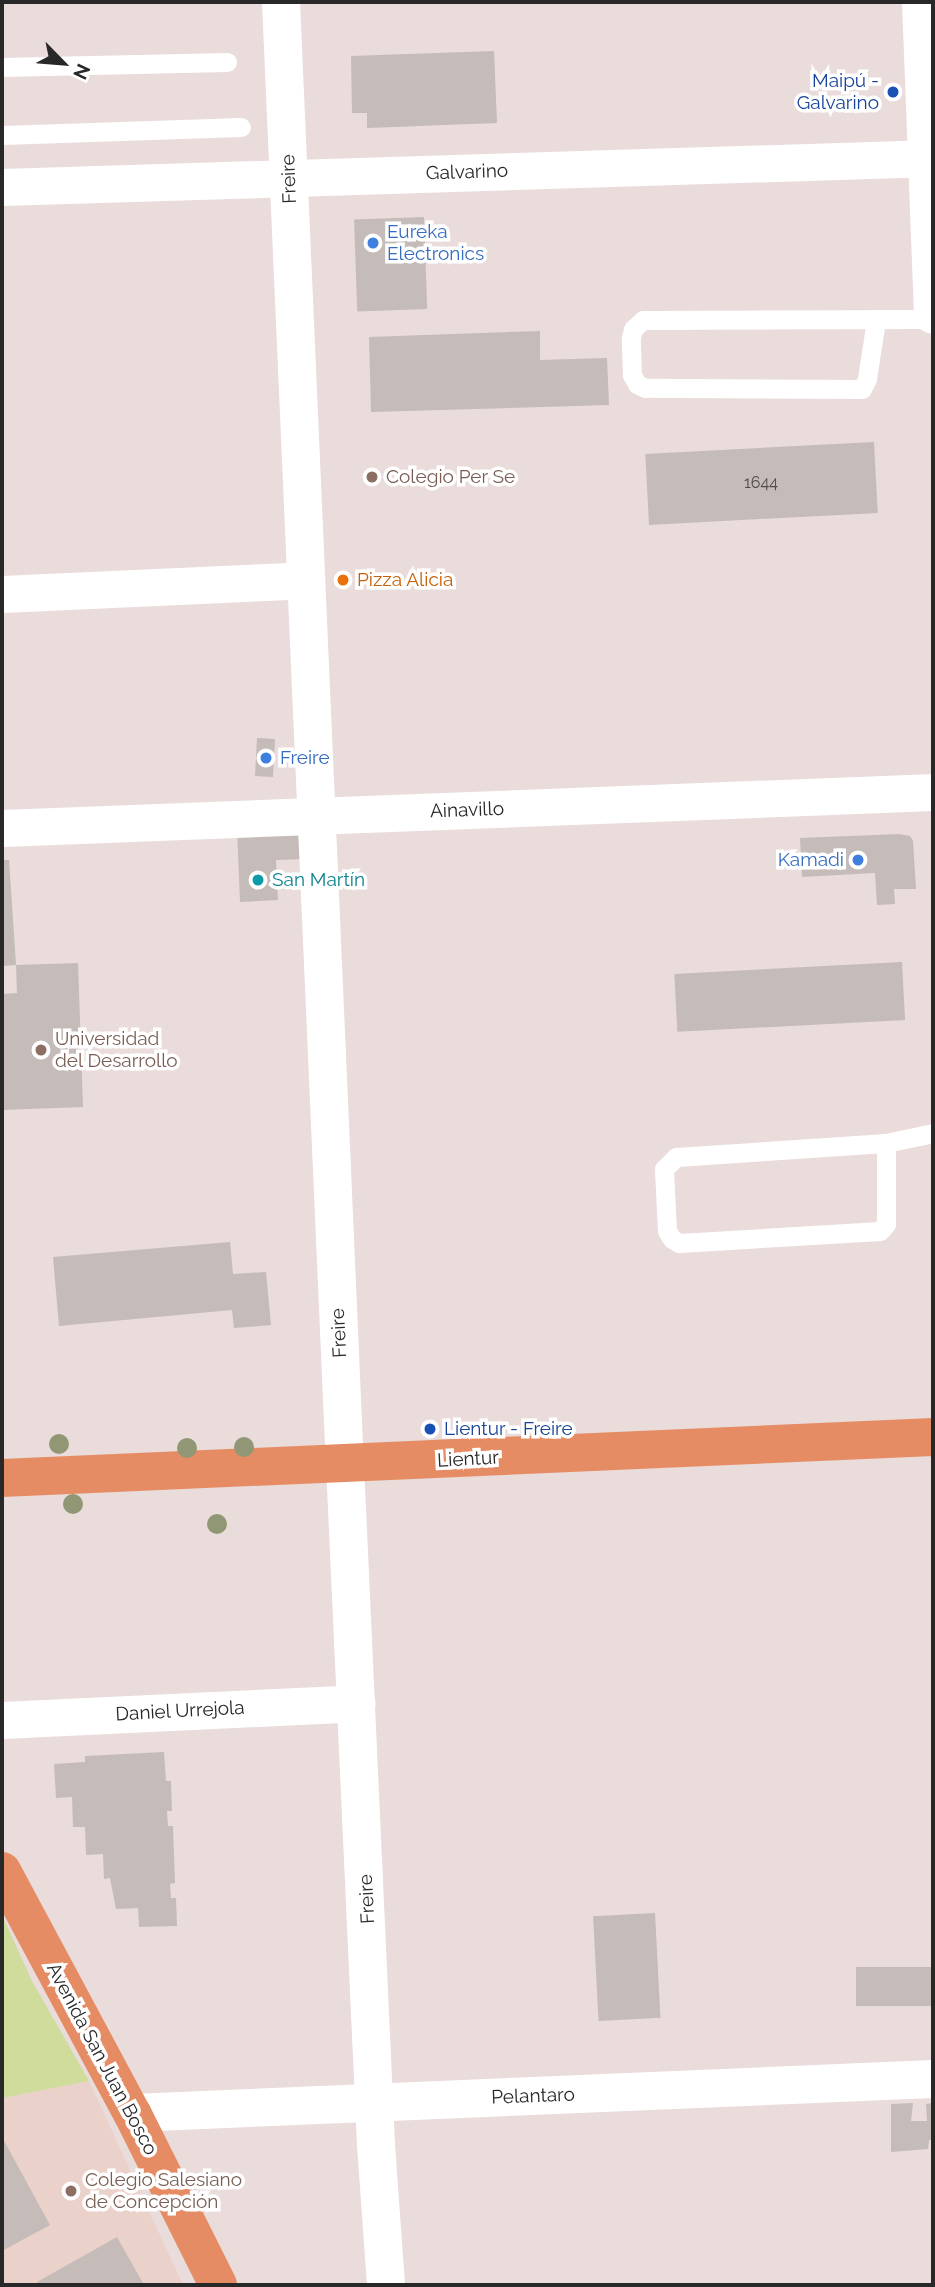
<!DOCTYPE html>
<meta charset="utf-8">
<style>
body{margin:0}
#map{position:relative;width:935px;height:2287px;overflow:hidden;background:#e9dcdb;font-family:Raleway,sans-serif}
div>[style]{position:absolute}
.education>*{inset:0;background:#ead2cb}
.green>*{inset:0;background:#cfdc9b}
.building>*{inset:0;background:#c5bbb9;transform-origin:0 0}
.service>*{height:19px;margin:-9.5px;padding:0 9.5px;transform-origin:9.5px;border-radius:9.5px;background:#fff}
.minor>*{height:37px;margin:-18.5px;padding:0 18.5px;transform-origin:18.5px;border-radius:18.5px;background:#fff}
.tertiary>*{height:38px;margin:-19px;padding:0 19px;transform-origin:19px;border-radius:19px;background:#fff}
.secondary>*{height:38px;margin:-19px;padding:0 19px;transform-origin:19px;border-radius:19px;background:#fff}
.primary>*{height:38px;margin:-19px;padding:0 19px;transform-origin:19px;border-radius:19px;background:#e58c64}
.trees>*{width:20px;height:20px;margin:-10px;border-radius:50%;background:#919774}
.dots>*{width:19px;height:19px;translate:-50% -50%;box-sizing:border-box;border:4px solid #fff;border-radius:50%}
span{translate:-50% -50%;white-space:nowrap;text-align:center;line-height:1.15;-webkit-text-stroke:7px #fff;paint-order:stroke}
.number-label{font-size:16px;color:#4f4d4c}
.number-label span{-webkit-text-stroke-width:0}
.transit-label{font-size:19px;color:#164399}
.right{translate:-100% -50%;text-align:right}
.left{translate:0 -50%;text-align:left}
.street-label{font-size:19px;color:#282828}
.shop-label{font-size:19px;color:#366cbe}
.education-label{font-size:19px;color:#785e54}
.food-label{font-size:19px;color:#c56008}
.culture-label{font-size:19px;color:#0d838f}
.frame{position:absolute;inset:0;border:4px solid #282828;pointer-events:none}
.north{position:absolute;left:28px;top:28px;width:70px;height:70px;-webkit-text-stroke:5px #fff;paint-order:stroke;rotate:115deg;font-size:19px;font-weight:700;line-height:28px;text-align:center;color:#282828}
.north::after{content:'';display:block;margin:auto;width:24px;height:32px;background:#282828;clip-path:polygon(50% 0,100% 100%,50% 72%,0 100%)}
</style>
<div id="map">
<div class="education">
<div style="clip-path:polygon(89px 2081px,183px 2285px,2px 2285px,2px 2098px)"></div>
</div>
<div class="green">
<div style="clip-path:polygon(2px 1915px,32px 1981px,89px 2081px,2px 2098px)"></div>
</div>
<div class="building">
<div style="clip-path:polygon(494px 51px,497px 123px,367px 128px,367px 113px,352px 113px,351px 56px)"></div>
<div style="left:424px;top:217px;width:92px;height:70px;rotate:88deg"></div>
<div style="clip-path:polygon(540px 331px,540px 360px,607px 358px,609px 405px,371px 412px,369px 337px)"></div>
<div style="left:874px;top:442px;width:71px;height:229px;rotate:87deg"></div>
<div style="clip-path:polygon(338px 572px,347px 572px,347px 587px,339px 588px)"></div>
<div style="left:257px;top:738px;width:18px;height:38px;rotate:3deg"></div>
<div style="clip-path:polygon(290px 825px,306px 838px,307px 859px,276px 860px,278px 900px,240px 902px,237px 827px)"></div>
<div style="clip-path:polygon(899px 834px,910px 836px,913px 841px,916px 889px,894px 889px,895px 904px,877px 905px,875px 873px,802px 877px,800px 838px)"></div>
<div style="clip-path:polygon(2px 860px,9px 860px,16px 965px,2px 966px)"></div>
<div style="left:902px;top:962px;width:58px;height:228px;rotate:87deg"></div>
<div style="clip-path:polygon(78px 963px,83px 1107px,2px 1110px,2px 994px,17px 993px,16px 965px)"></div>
<div style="clip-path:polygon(230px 1242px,233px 1274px,266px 1272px,271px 1325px,234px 1328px,232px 1310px,59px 1326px,53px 1257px)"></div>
<div style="clip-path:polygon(164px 1752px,166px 1781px,171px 1781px,172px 1811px,167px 1811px,168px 1826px,173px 1826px,175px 1883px,170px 1884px,171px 1898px,176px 1898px,177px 1926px,139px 1927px,138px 1908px,116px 1909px,110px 1878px,104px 1879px,103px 1854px,86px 1855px,85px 1827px,73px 1827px,72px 1797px,56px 1798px,54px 1764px,85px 1762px,85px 1756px)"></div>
<div style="left:655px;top:1913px;width:105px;height:62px;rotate:87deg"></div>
<div style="left:933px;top:1967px;width:39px;height:77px;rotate:90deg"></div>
<div style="clip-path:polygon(913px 2103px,911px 2121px,927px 2121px,926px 2104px,933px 2103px,933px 2140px,929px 2140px,928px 2149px,891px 2152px,891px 2104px)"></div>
<div style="clip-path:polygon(2px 2137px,50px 2225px,2px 2251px)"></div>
<div style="clip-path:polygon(117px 2237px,144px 2285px,39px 2285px,37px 2282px)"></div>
</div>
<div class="service">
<div style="left:2px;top:67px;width:225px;rotate:-1.3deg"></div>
<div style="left:2px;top:135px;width:239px;rotate:-1.9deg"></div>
<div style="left:876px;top:320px;width:60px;rotate:98.7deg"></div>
<div style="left:867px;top:379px;width:11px;rotate:117deg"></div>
<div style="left:862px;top:389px;width:217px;rotate:-179.7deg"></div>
<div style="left:645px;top:388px;width:9px;rotate:-153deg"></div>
<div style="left:637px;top:384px;width:10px;rotate:-119deg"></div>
<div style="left:632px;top:375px;width:37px;rotate:-92deg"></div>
<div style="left:631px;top:338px;width:9px;rotate:-77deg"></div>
<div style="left:633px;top:329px;width:13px;rotate:-42deg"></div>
<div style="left:643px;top:320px;width:290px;rotate:-0.2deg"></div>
<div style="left:886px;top:1143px;width:81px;rotate:90deg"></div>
<div style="left:886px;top:1224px;width:9px;rotate:131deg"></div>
<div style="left:880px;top:1231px;width:201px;rotate:176.6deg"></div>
<div style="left:679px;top:1243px;width:8px;rotate:-150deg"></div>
<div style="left:672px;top:1239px;width:9px;rotate:-122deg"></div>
<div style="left:667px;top:1231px;width:62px;rotate:-92.8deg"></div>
<div style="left:664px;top:1169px;width:17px;rotate:-45deg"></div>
<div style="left:676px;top:1157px;width:210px;rotate:-3.8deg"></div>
<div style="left:886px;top:1143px;width:48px;rotate:-12deg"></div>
</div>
<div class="minor">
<div style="left:2px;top:187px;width:931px;rotate:-1.78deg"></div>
<div style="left:2px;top:594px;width:304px;rotate:-2.6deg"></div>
<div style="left:2px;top:828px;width:932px;rotate:-2.21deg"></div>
<div style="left:2px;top:1720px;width:355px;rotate:-2.7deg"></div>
</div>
<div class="tertiary">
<div style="left:132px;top:2113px;width:802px;rotate:-2.43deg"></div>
</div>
<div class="secondary">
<div style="left:281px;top:2px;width:1464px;rotate:87.5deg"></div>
<div style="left:345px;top:1465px;width:681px;rotate:87.39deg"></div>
<div style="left:376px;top:2145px;width:140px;rotate:85.9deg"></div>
<div style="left:921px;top:2px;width:313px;rotate:87.8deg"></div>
</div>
<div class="primary">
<div style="left:2px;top:1478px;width:932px;rotate:-2.52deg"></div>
<div style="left:2px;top:1871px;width:275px;rotate:61.8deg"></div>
<div style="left:132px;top:2113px;width:192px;rotate:63.4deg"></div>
</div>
<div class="trees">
<div style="left:59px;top:1444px"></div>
<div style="left:244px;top:1447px"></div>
<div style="left:187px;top:1448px"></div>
<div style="left:73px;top:1504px"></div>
<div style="left:217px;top:1524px"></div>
</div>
<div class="dots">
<div style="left:893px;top:92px;background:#1a4fb4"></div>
<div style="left:373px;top:243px;background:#3f7fe0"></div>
<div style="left:372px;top:477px;background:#8d6e63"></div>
<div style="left:343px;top:580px;background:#e8710a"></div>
<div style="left:266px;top:758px;background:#3f7fe0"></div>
<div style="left:858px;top:860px;background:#3f7fe0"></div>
<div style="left:258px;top:880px;background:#0f9aa8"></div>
<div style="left:41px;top:1050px;background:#8d6e63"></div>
<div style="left:430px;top:1429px;background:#1a4fb4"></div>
<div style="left:71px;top:2191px;background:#8d6e63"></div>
</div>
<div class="number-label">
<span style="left:761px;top:483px">1644</span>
</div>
<div class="transit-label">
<span class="right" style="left:879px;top:92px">Maipú -<br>Galvarino</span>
<span class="left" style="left:444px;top:1429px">Lientur - Freire</span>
</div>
<div class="street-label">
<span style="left:467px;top:172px;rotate:-2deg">Galvarino</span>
<span style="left:289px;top:179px;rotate:-92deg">Freire</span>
<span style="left:467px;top:810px;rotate:-2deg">Ainavillo</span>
<span style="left:339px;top:1333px;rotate:-93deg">Freire</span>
<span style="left:468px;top:1459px;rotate:-3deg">Lientur</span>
<span style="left:180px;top:1711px;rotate:-3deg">Daniel Urrejola</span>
<span style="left:367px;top:1899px;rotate:-93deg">Freire</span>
<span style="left:102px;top:2059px;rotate:62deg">Avenida San Juan Bosco</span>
<span style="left:533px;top:2096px;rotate:-2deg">Pelantaro</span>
</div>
<div class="shop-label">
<span class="left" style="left:387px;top:243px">Eureka<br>Electronics</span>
<span class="left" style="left:280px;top:758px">Freire</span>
<span class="right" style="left:844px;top:860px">Kamadi</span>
</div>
<div class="education-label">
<span class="left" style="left:386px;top:477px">Colegio Per Se</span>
<span class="left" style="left:55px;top:1050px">Universidad<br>del Desarrollo</span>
<span class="left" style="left:85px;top:2191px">Colegio Salesiano<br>de Concepción</span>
</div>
<div class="food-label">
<span class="left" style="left:357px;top:580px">Pizza Alicia</span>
</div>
<div class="culture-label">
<span class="left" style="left:272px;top:880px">San Martín</span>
</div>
<div class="frame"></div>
<div class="north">N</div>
</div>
